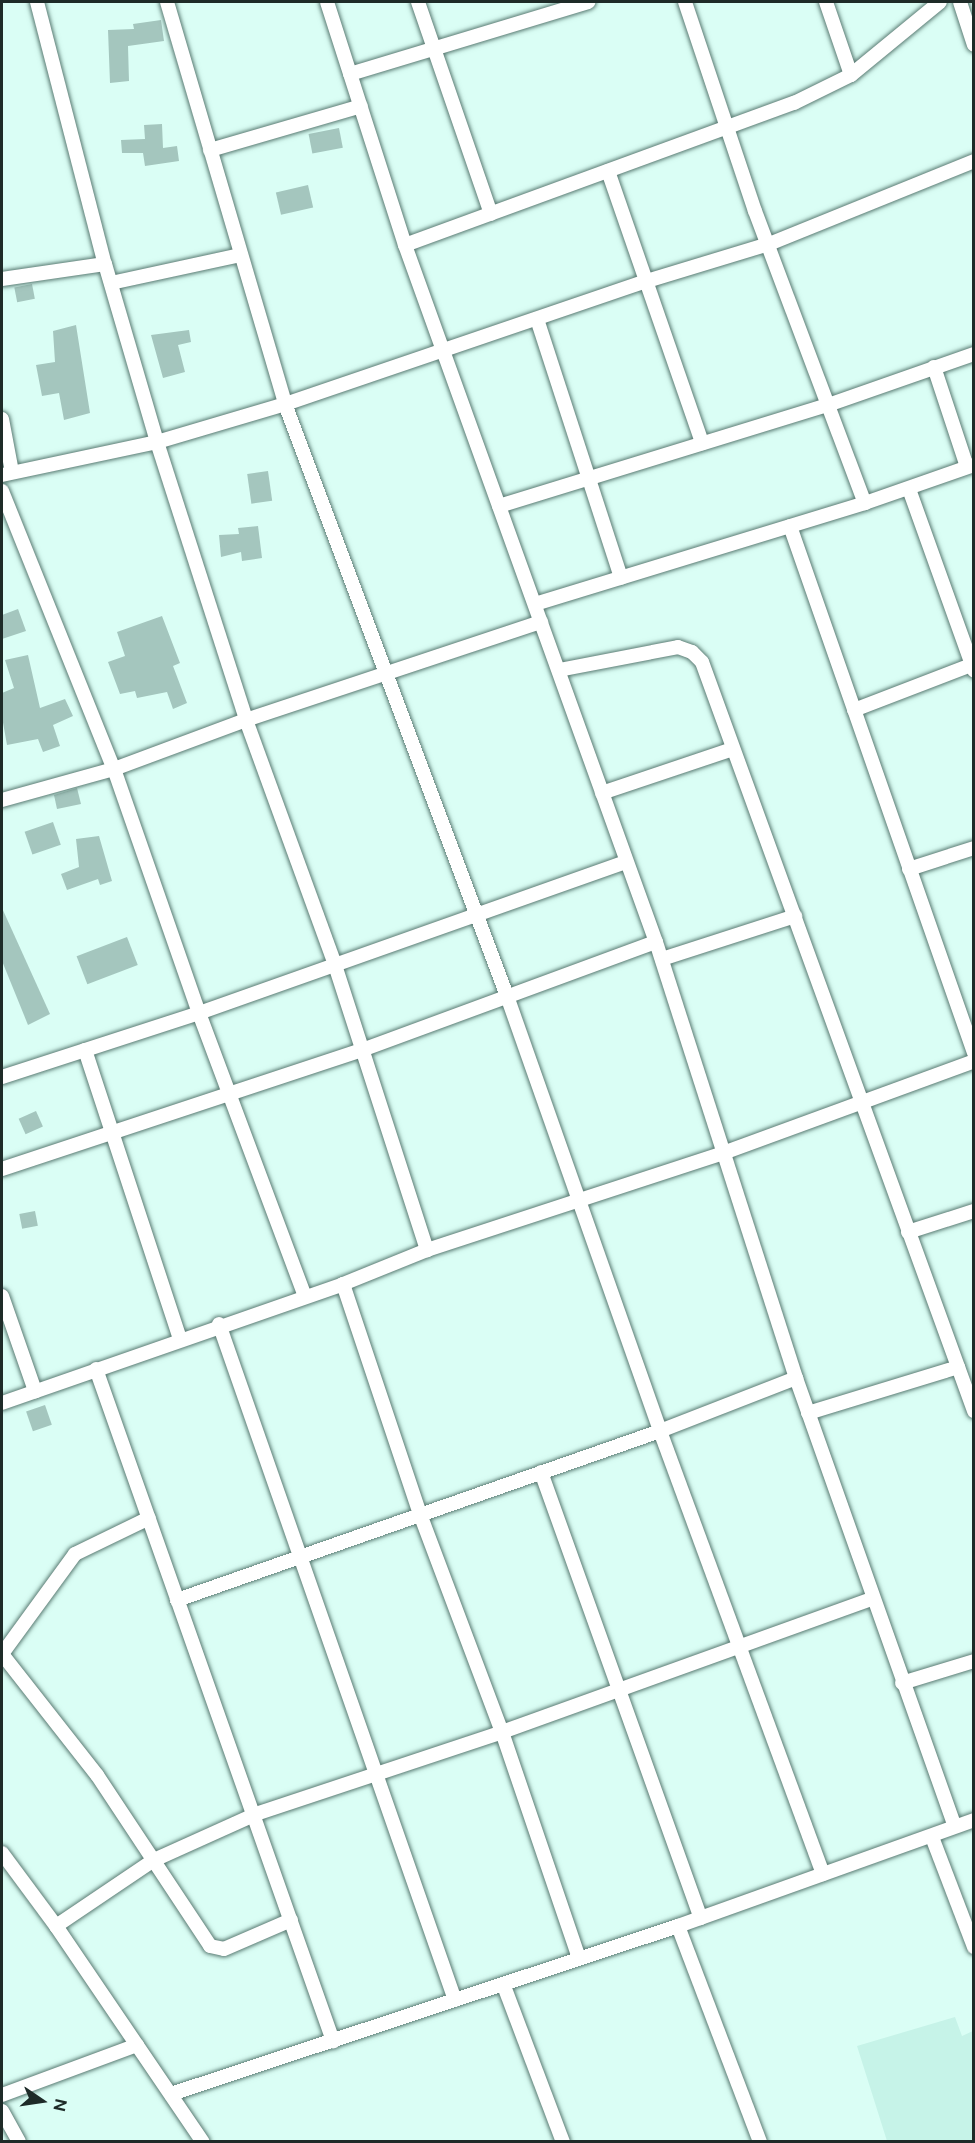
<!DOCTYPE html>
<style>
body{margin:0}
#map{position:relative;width:975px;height:2143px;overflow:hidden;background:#dafef5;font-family:"Public Sans",sans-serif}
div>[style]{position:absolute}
.built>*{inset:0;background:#c6f3e8}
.building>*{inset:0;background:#a4c6be;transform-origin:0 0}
.roads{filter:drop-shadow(0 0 2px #5a7b73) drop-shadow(0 0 2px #5a7b73)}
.minor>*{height:14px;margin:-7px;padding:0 7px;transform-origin:7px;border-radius:7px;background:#fff}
span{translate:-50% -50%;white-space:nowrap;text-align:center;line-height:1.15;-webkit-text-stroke:6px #dafef5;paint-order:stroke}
.frame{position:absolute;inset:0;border:3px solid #1e2b28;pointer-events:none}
.north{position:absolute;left:12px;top:2071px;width:60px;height:60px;-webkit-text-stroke:4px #dafef5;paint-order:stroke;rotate:103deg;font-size:16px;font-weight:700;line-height:24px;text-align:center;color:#1e2b28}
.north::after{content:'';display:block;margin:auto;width:21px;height:27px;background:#1e2b28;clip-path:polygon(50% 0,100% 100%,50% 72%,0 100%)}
</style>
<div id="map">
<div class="built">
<div style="clip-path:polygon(955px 2017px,962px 2036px,973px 2031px,973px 2141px,887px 2141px,857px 2046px)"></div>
</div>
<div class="building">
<div style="clip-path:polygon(161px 20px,164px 41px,128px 46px,129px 81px,110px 83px,108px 30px,134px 29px,133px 24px)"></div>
<div style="clip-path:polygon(162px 124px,163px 148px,177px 146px,179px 161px,145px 166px,143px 153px,122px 153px,121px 140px,145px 139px,144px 125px)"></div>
<div style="left:339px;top:128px;width:20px;height:31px;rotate:79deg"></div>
<div style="left:308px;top:185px;width:23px;height:33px;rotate:77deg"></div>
<div style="left:32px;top:284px;width:15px;height:18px;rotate:79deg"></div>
<div style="clip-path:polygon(76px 325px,90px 413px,64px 420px,59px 393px,42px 396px,36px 365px,55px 362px,53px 331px)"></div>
<div style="clip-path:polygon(189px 330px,191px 342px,178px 345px,185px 372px,163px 378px,151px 335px)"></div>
<div style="left:268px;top:471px;width:30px;height:21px;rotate:82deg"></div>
<div style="clip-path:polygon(258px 526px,262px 558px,242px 561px,241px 552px,221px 557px,219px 535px,239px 534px,238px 528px)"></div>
<div style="clip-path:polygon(18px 609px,26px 631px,2px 639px,2px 615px)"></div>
<div style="clip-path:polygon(162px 616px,180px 663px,173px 666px,187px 703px,173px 709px,167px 692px,137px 698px,135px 691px,120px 694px,108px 662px,125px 656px,117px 632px)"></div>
<div style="clip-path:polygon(28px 655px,40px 708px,65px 699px,73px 716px,53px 725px,60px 746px,43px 752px,38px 739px,7px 745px,2px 717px,2px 693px,14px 688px,5px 660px)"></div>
<div style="clip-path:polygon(77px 788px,81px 804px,57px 809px,54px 795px)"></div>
<div style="left:53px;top:822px;width:24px;height:30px;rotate:71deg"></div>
<div style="clip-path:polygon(99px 836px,112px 881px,100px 885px,98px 879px,67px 890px,61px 874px,79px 867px,76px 839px)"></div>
<div style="clip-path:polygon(2px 908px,50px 1014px,28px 1025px,2px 961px)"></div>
<div style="left:127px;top:937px;width:30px;height:54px;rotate:69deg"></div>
<div style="left:36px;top:1111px;width:17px;height:19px;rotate:66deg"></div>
<div style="left:35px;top:1211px;width:15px;height:16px;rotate:79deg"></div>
<div style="left:45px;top:1405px;width:21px;height:20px;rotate:71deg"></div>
</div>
<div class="roads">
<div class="minor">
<div style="left:37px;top:2px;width:271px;rotate:75.5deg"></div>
<div style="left:105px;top:264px;width:185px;rotate:73.7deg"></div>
<div style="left:157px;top:442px;width:292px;rotate:72.2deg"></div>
<div style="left:246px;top:720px;width:258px;rotate:70deg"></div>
<div style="left:334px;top:962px;width:303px;rotate:72.1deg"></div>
<div style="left:167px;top:2px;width:419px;rotate:73.6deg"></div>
<div style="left:285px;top:404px;width:632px;rotate:69.44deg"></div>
<div style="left:507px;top:996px;width:461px;rotate:70.6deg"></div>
<div style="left:660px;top:1431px;width:472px;rotate:69.8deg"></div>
<div style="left:327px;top:2px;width:255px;rotate:72.2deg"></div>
<div style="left:405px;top:245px;width:741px;rotate:70.2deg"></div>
<div style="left:656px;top:942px;width:458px;rotate:72.2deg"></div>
<div style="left:796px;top:1378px;width:475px;rotate:70.5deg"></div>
<div style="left:418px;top:2px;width:224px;rotate:71deg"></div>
<div style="left:685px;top:2px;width:220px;rotate:71.5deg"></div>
<div style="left:755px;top:211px;width:312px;rotate:69.4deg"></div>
<div style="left:826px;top:2px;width:77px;rotate:71.1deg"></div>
<div style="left:960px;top:2px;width:45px;rotate:72deg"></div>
<div style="left:350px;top:74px;width:249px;rotate:-16.8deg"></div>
<div style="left:210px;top:150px;width:157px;rotate:-16.2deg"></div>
<div style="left:608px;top:171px;width:288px;rotate:70.9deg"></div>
<div style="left:405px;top:245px;width:414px;rotate:-20.1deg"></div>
<div style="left:794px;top:103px;width:64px;rotate:-26.2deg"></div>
<div style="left:851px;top:75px;width:115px;rotate:-39.4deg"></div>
<div style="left:2px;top:279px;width:104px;rotate:-8.3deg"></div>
<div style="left:111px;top:283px;width:133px;rotate:-12.2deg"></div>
<div style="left:537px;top:319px;width:272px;rotate:72deg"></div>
<div style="left:934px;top:367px;width:105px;rotate:71.7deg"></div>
<div style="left:2px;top:419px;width:54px;rotate:79.3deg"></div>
<div style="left:2px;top:475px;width:158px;rotate:-12deg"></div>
<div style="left:157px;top:442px;width:134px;rotate:-16.5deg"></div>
<div style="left:285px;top:404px;width:382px;rotate:-18.8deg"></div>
<div style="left:647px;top:281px;width:127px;rotate:-16.9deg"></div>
<div style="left:769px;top:244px;width:221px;rotate:-22deg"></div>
<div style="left:909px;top:489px;width:193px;rotate:70.3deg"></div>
<div style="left:2px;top:491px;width:300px;rotate:68.1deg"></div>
<div style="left:114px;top:769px;width:258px;rotate:70.8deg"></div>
<div style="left:199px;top:1013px;width:302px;rotate:69.5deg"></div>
<div style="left:499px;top:506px;width:344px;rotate:-17.1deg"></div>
<div style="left:828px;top:405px;width:155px;rotate:-19.3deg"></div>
<div style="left:790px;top:526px;width:558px;rotate:70.75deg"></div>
<div style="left:535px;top:604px;width:345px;rotate:-17deg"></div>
<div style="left:865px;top:503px;width:115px;rotate:-19.2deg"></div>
<div style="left:559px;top:670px;width:121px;rotate:-10.9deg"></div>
<div style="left:678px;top:647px;width:15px;rotate:20deg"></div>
<div style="left:692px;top:652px;width:14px;rotate:45deg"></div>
<div style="left:702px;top:662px;width:797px;rotate:70.04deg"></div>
<div style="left:854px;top:710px;width:129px;rotate:-21deg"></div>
<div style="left:602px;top:793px;width:138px;rotate:-18.6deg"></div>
<div style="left:2px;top:800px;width:116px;rotate:-15.5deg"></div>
<div style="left:114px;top:769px;width:141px;rotate:-20.4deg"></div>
<div style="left:246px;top:720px;width:311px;rotate:-18.4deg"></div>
<div style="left:909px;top:869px;width:68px;rotate:-17.9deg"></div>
<div style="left:662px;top:959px;width:140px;rotate:-17.9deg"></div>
<div style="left:85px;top:1050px;width:304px;rotate:71.8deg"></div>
<div style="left:2px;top:1077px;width:207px;rotate:-18deg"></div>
<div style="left:199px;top:1013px;width:453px;rotate:-19.5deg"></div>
<div style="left:2px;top:1169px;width:379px;rotate:-18.3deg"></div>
<div style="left:362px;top:1050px;width:313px;rotate:-20.2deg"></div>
<div style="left:908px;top:1232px;width:69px;rotate:-17.7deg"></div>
<div style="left:343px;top:1284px;width:243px;rotate:71.5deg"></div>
<div style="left:420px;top:1514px;width:233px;rotate:69.4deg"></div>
<div style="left:502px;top:1732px;width:239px;rotate:71.2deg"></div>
<div style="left:2px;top:1296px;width:101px;rotate:70.8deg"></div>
<div style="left:219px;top:1324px;width:716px;rotate:70.76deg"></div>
<div style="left:96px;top:1369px;width:713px;rotate:70.57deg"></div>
<div style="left:2px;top:1403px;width:361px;rotate:-19.2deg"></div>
<div style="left:343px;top:1284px;width:91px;rotate:-22deg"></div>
<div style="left:427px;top:1250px;width:315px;rotate:-18.1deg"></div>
<div style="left:726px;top:1152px;width:264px;rotate:-20.1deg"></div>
<div style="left:808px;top:1413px;width:157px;rotate:-17deg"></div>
<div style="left:541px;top:1472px;width:474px;rotate:70.3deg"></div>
<div style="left:177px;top:1600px;width:512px;rotate:-19.28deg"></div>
<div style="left:660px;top:1431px;width:146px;rotate:-21.3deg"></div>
<div style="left:2px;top:1654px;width:154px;rotate:51.9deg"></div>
<div style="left:97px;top:1775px;width:205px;rotate:56.5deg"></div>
<div style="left:210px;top:1946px;width:14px;rotate:12deg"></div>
<div style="left:224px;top:1949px;width:73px;rotate:-23.4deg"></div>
<div style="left:2px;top:1654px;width:124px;rotate:-53.9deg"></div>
<div style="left:75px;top:1554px;width:82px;rotate:-25.9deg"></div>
<div style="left:902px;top:1683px;width:75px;rotate:-17deg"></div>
<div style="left:932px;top:1837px;width:118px;rotate:69.1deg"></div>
<div style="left:2px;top:1853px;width:91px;rotate:53.5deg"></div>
<div style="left:56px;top:1926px;width:261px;rotate:55.8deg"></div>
<div style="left:56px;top:1926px;width:118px;rotate:-34deg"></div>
<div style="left:154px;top:1860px;width:112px;rotate:-24.3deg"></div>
<div style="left:256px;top:1814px;width:259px;rotate:-18.4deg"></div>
<div style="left:502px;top:1732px;width:393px;rotate:-19.8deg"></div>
<div style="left:678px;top:1926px;width:231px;rotate:69.2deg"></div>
<div style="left:504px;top:1986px;width:167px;rotate:69.3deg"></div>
<div style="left:171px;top:2094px;width:534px;rotate:-18.33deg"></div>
<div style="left:678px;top:1926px;width:314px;rotate:-19.7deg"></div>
<div style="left:2px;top:2095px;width:144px;rotate:-20.3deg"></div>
<div style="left:2px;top:2111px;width:35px;rotate:61deg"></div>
</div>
</div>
<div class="frame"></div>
<div class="north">N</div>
</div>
